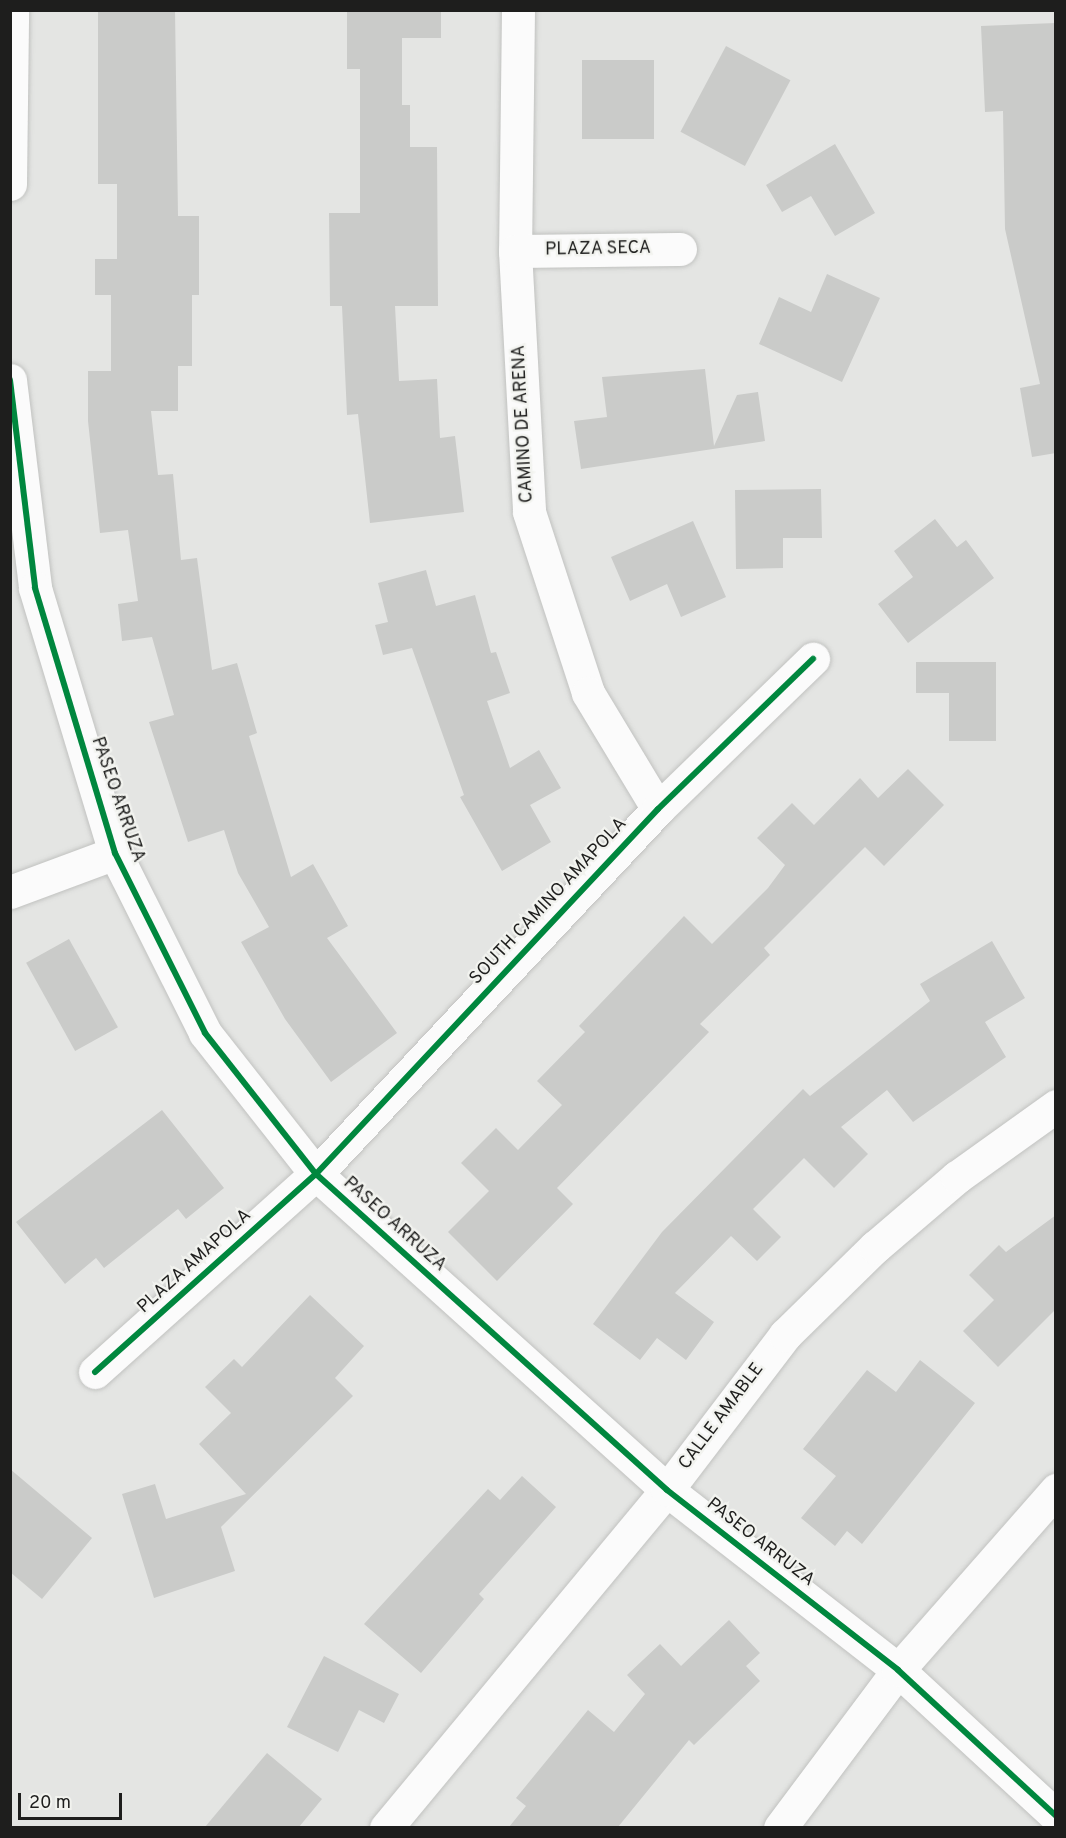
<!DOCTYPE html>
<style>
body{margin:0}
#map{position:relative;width:1066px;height:1838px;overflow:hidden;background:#e4e5e3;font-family:Overpass,sans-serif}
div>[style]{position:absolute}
.building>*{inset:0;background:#cacbc9;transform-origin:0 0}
.roads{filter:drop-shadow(0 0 2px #c1c2c0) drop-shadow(0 0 2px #c1c2c0)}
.minor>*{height:33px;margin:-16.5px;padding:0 16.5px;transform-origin:16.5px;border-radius:16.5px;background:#fbfbfb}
.tertiary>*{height:33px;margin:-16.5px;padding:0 16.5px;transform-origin:16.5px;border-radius:16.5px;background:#fbfbfb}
.cycleway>*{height:6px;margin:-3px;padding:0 3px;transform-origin:3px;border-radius:3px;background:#00873e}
span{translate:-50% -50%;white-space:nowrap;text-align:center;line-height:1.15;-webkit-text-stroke:4.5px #f2f3ef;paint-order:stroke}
.street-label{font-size:18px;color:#1e1e1d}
.frame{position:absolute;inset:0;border:12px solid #1e1e1d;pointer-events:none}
.scale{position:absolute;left:18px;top:1793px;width:104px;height:27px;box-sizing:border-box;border:3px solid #1e1e1d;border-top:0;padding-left:8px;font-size:18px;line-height:21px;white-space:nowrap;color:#1e1e1d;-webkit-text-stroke:4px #f2f3ef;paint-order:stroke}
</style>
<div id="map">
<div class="building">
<div style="clip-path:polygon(98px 10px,175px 10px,178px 216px,199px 216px,199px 295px,192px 295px,192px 366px,178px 366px,178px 411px,151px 411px,158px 475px,173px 474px,181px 560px,197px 558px,212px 670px,237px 663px,257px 733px,249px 736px,291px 877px,313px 864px,348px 926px,327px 938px,397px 1033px,331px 1082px,285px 1019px,241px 942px,269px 927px,238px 873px,224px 830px,188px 842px,149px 722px,174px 715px,152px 637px,122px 641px,118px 604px,138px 601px,128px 530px,100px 533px,88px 421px,88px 371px,111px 371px,111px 295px,95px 295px,95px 259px,117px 259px,117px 184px,98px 184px)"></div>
<div style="clip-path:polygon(347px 10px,441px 10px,441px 38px,402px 38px,402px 105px,410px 105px,410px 147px,437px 147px,438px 306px,395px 306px,399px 381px,437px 379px,440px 438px,455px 436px,464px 512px,370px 523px,358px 414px,347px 415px,342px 306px,330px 306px,329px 213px,360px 213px,360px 69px,347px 69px)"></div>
<div style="clip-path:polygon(1056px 23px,1056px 453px,1032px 457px,1020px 388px,1040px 384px,1005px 229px,1003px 111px,985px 112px,981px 26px)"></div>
<div style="left:726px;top:46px;width:73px;height:97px;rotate:28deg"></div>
<div style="left:582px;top:60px;width:72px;height:79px"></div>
<div style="clip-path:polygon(835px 144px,875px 213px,835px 236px,811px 196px,782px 212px,766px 185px)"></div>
<div style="clip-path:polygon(827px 274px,880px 298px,842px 382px,759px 344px,779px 297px,811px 312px)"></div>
<div style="clip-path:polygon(705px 369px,714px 446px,737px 395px,758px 392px,765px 441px,581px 469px,574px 421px,607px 417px,602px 377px)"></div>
<div style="clip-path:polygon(821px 489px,822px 538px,783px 538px,783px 568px,736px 569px,735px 490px)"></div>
<div style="clip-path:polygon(935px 519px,957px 547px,966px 540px,994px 578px,908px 643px,878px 604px,913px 577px,894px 551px)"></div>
<div style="clip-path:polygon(693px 521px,726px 597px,681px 617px,667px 584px,630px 601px,611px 557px)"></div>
<div style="clip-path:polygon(426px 570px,436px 606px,475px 595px,491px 653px,496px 652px,510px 693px,487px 701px,510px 768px,539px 750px,561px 788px,530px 805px,551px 842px,502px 871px,460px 797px,464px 795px,412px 648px,383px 655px,375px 625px,388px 622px,378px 583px)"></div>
<div style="clip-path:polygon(916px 662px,996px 662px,996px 741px,949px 741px,949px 693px,916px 693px)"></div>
<div style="clip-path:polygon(908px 769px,944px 805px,884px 866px,865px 847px,764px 948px,770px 955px,700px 1024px,709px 1032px,557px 1188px,573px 1204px,497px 1281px,448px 1232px,489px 1191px,461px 1163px,496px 1128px,518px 1150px,562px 1105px,537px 1081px,585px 1032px,579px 1026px,684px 916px,712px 944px,768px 888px,785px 865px,757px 838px,792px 803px,814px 825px,860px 778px,878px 798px)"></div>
<div style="left:69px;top:939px;width:101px;height:49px;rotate:61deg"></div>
<div style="clip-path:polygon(992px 941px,1025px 998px,985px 1022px,1006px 1057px,913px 1122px,887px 1090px,841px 1127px,868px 1154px,834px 1188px,804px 1158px,753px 1209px,781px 1237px,757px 1261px,731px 1236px,675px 1293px,714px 1322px,686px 1360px,657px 1338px,640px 1360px,593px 1324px,662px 1232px,803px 1089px,810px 1096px,930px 1001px,920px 984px)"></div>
<div style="clip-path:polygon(162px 1110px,224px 1188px,186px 1219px,178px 1209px,104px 1268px,96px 1258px,65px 1284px,16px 1222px)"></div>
<div style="clip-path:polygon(1056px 1215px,1056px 1309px,998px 1367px,963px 1331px,994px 1300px,969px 1275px,999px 1245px,1006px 1252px)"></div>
<div style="clip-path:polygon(310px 1295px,364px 1346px,335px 1378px,353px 1396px,221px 1527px,235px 1571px,154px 1598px,122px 1494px,155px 1484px,166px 1519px,246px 1494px,199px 1444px,231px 1413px,205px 1387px,234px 1359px,242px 1367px)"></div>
<div style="clip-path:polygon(920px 1360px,975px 1403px,862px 1544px,847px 1531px,835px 1546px,801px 1518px,836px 1476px,803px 1449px,867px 1370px,896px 1392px)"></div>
<div style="clip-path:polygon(10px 1469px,92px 1538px,42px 1599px,10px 1572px)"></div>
<div style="clip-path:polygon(522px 1476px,556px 1507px,479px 1594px,484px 1599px,421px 1673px,364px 1624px,488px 1489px,500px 1500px)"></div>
<div style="clip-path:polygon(729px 1620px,760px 1653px,746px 1666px,760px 1681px,694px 1745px,689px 1740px,618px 1827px,509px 1827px,526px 1806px,516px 1798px,588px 1710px,614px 1732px,645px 1694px,627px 1675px,660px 1644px,681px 1666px)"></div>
<div style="clip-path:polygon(324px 1656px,399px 1694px,384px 1723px,359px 1710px,338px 1752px,287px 1727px)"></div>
<div style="clip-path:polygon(267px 1753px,322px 1799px,299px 1827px,205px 1827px)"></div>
</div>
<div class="roads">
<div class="minor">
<div style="left:518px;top:10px;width:241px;rotate:90.7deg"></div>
<div style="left:515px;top:251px;width:261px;rotate:86.9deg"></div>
<div style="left:529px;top:512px;width:190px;rotate:71.9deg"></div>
<div style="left:588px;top:693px;width:135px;rotate:58.9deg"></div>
<div style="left:10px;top:184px;width:174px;rotate:-89.3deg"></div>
<div style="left:515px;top:251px;width:165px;rotate:-0.7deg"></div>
<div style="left:10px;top:380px;width:209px;rotate:83.1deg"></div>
<div style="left:35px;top:588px;width:277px;rotate:73.2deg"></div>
<div style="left:115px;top:853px;width:201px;rotate:63.4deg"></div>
<div style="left:205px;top:1033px;width:179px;rotate:51.8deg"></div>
<div style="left:316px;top:1174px;width:472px;rotate:42deg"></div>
<div style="left:667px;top:1490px;width:293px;rotate:37.9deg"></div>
<div style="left:898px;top:1670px;width:215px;rotate:42.7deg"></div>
<div style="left:10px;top:892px;width:112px;rotate:-20.4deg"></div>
<div style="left:95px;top:1372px;width:297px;rotate:-41.9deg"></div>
<div style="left:316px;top:1174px;width:500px;rotate:-46.86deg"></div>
<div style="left:658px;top:809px;width:216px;rotate:-44.1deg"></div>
<div style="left:386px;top:1828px;width:440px;rotate:-50.3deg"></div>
<div style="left:667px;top:1490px;width:195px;rotate:-52.7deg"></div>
<div style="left:785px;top:1335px;width:126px;rotate:-44.4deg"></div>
<div style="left:875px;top:1247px;width:108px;rotate:-40.5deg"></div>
<div style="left:957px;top:1177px;width:122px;rotate:-35.6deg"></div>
</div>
<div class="tertiary">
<div style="left:780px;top:1828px;width:197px;rotate:-53.2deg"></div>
<div style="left:898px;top:1670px;width:240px;rotate:-48.7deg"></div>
</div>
</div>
<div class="cycleway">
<div style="left:10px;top:380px;width:209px;rotate:83.1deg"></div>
<div style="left:35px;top:588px;width:277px;rotate:73.2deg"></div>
<div style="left:115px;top:853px;width:201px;rotate:63.4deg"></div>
<div style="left:205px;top:1033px;width:179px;rotate:51.8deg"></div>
<div style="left:316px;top:1174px;width:472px;rotate:42deg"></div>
<div style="left:667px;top:1490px;width:293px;rotate:37.9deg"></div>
<div style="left:898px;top:1670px;width:215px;rotate:42.7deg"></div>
<div style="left:95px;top:1372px;width:297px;rotate:-41.9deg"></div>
<div style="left:316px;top:1174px;width:500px;rotate:-46.86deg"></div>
<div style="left:658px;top:809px;width:216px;rotate:-44.1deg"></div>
</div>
<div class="street-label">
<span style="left:598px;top:250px;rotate:-1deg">PLAZA SECA</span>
<span style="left:524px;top:424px;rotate:-93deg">CAMINO DE ARENA</span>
<span style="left:117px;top:800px;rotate:71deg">PASEO ARRUZA</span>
<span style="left:549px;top:902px;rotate:-47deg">SOUTH CAMINO AMAPOLA</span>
<span style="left:394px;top:1225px;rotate:42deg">PASEO ARRUZA</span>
<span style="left:195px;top:1262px;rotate:-42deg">PLAZA AMAPOLA</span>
<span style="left:722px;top:1417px;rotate:-53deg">CALLE AMABLE</span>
<span style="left:760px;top:1543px;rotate:38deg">PASEO ARRUZA</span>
</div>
<div class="frame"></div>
<div class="scale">20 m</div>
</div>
